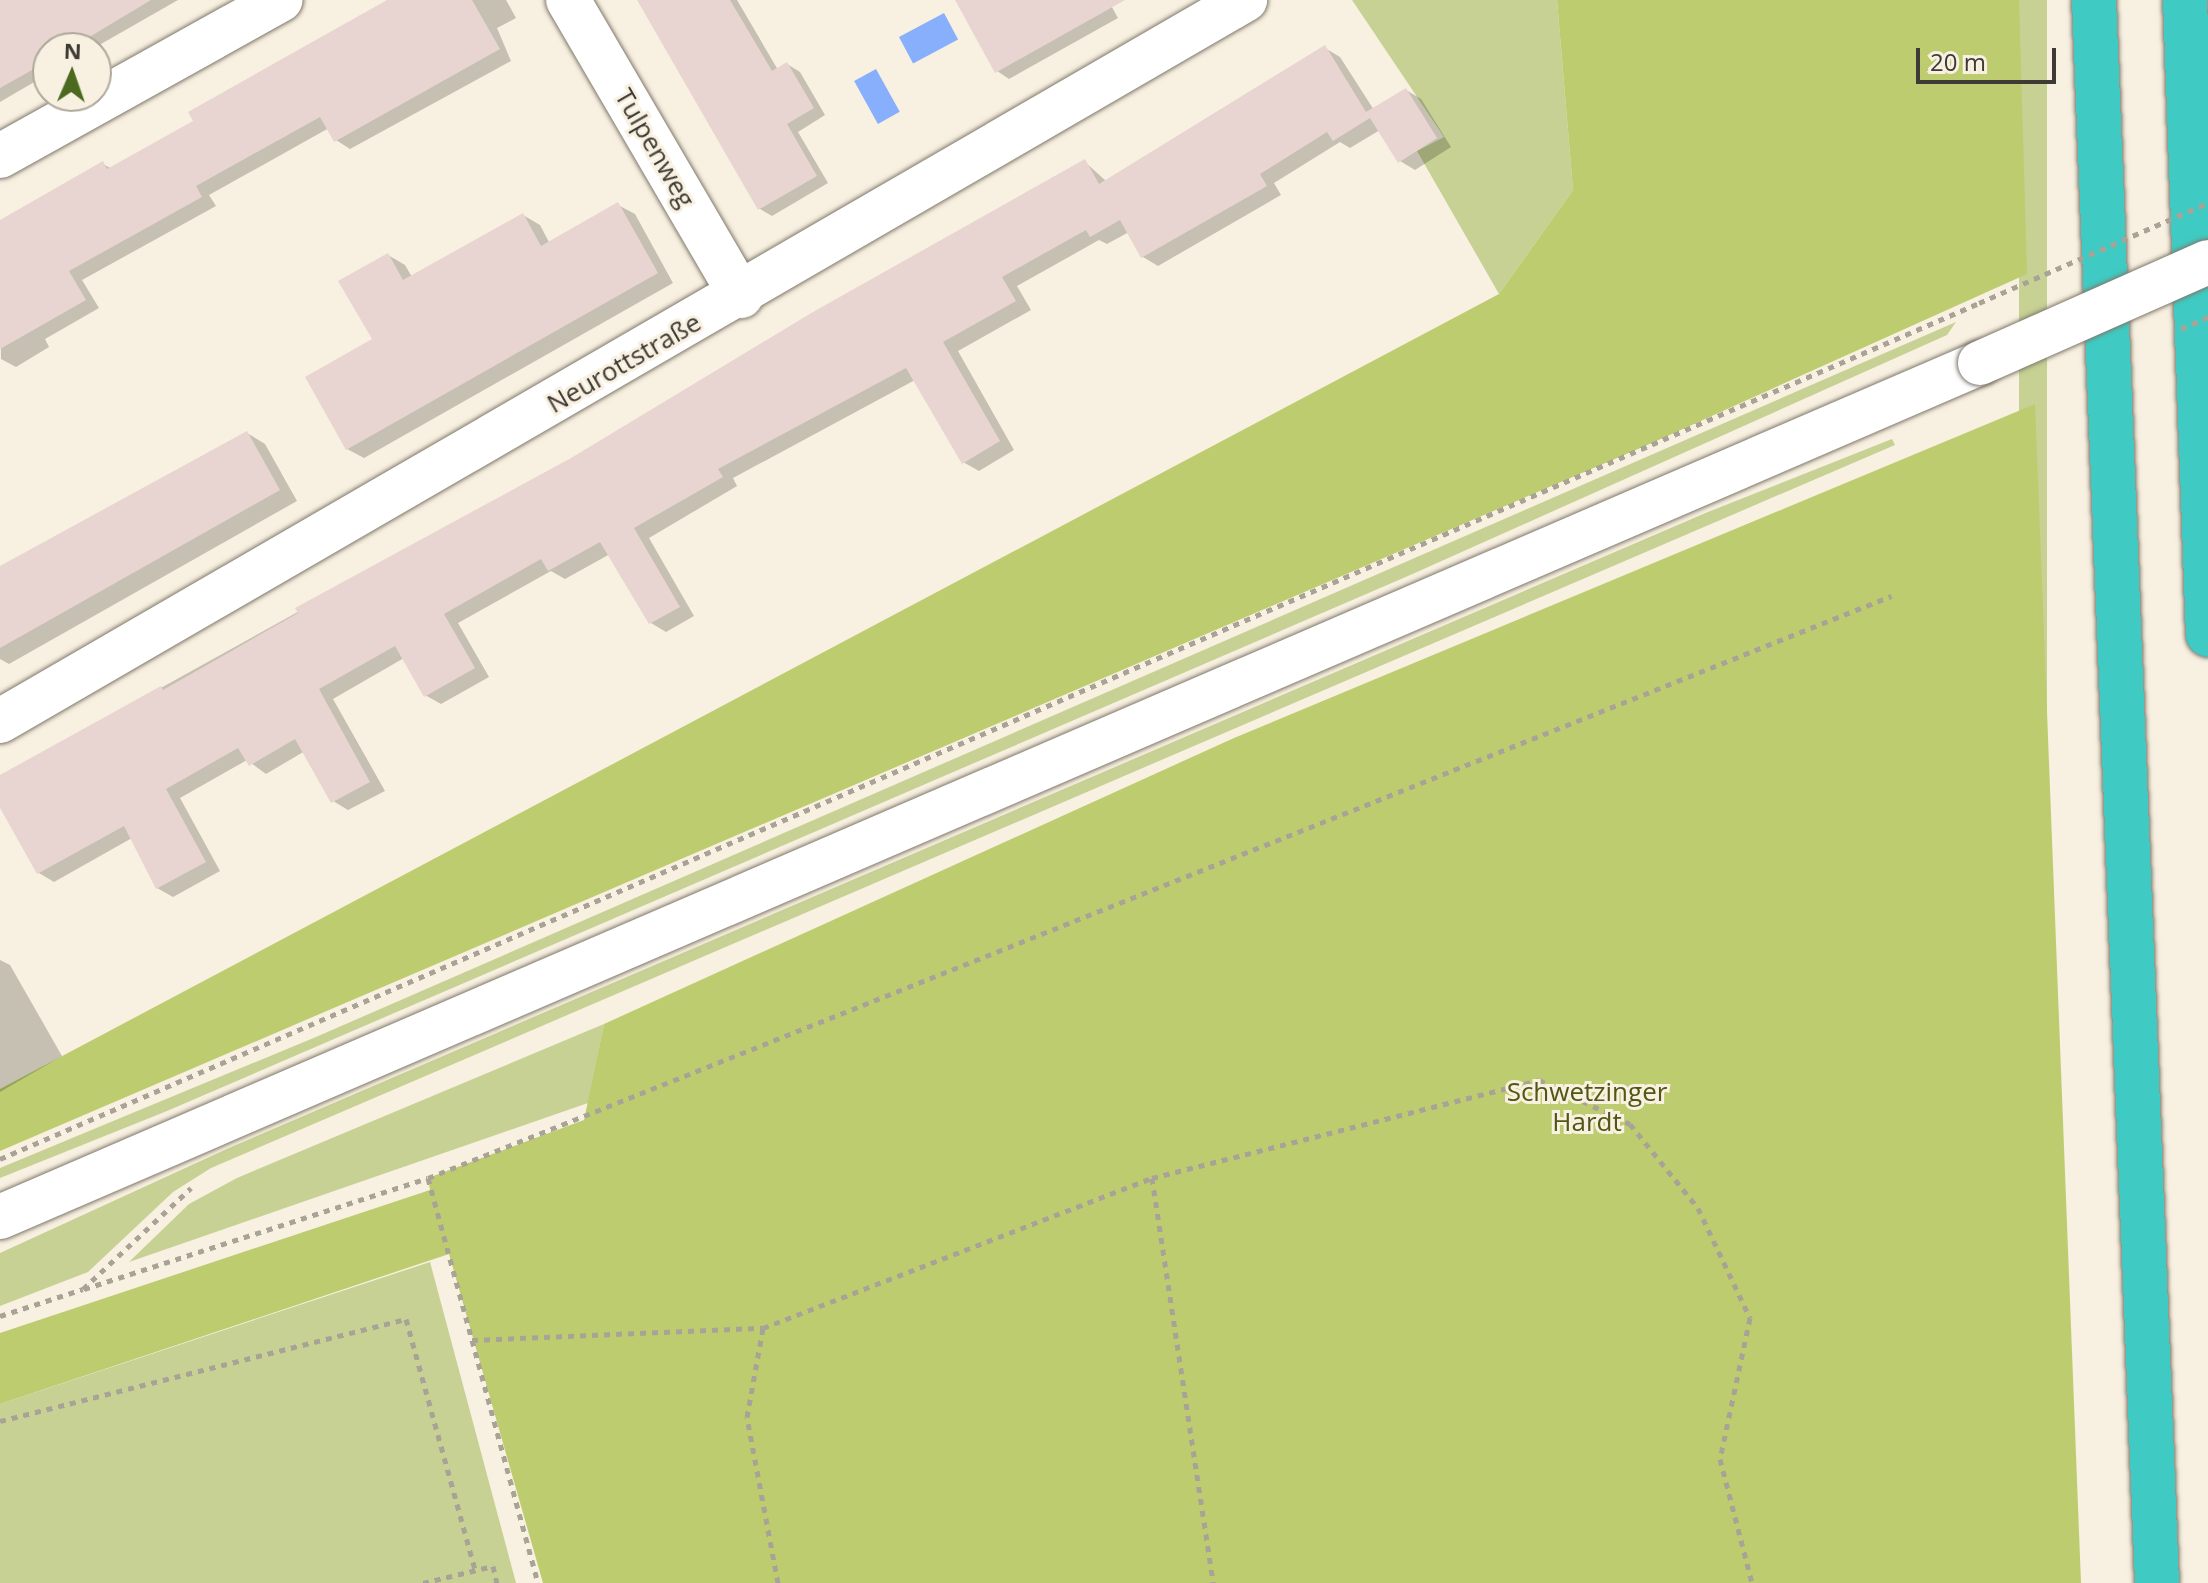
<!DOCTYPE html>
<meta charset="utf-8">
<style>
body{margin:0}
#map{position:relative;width:2208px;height:1583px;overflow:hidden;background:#f8f0e0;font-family:"Open Sans",sans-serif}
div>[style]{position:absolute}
.green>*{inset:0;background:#c6d193;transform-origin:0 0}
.forest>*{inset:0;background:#bdcc6e}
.water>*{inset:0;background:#87affc;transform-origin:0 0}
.shadow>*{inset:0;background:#0003}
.building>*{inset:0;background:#e8d5d1}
.path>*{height:5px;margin-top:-2.5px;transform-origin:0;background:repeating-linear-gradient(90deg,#a9a397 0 6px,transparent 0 12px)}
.roads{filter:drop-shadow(0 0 2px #7f786b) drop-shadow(0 0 2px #7f786b)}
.minor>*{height:44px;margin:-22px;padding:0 22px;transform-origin:22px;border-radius:22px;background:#fff}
.highway>*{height:44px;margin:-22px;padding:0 22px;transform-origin:22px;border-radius:22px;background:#3fcbc3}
.path-bridge>*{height:5px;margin-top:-2.5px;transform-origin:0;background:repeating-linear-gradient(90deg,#a9a397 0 6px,transparent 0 12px)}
.bridges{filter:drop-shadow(0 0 2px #7f786b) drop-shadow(0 0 2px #7f786b)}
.minor-bridge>*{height:44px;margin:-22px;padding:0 22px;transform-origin:22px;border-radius:22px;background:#fff}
span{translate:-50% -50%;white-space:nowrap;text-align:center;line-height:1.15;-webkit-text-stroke:6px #f8f0e0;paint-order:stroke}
.street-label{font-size:26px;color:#3e3b35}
.park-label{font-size:26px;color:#4f5713}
.north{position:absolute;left:32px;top:32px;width:80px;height:80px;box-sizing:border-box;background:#f8f0e0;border:2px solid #aea89c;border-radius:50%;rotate:2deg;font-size:22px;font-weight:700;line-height:32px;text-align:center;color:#3e3b35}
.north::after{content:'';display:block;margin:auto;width:28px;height:36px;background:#4b6a1f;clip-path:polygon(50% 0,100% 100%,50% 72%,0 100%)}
.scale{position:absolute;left:1916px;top:48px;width:140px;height:36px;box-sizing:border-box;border:4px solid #3e3b35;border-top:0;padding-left:10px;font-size:24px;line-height:28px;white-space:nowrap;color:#3e3b35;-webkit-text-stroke:6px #f8f0e0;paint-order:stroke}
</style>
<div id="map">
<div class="green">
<div style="clip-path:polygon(1352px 0,1557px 0,1573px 190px,1499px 294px,1417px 151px,1444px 137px)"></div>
<div style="left:2019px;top:0;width:28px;height:1584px"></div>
<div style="clip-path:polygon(1956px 322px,1947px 335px,1408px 576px,167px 1111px,0 1178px,0 1168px,316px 1037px)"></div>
<div style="clip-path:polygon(1892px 439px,1895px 445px,211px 1168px,173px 1192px,88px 1272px,0 1306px,0 1253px,229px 1148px,1708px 512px)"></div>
<div style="clip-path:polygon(604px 1024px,588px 1103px,129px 1262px,189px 1204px,237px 1178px)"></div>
<div style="clip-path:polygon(430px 1262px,516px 1583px,0 1583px,0 1404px)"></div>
</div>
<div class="forest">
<div style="clip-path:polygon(1557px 0,2019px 0,2027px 274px,1645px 446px,0 1151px,0 1089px,1499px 294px,1573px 190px)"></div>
<div style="clip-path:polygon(2035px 404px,2081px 1583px,543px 1583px,449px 1254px,0 1404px,0 1333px,430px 1190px,428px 1178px,584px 1120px,604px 1024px,1234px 738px)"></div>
</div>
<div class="water">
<div style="left:944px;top:13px;width:30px;height:51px;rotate:62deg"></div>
<div style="left:876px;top:69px;width:49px;height:25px;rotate:61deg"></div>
</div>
<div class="shadow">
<div style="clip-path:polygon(0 0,178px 0,94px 48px,48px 48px,48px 74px,0 102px)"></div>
<div style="clip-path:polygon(393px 0,506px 0,516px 18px,497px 28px,511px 61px,350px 149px,336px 140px,329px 128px,209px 195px,216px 206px,82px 280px,99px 308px,45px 339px,49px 347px,16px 367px,1px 359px,0 222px,103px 164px,112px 169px,195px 122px)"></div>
<div style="clip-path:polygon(644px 0,737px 0,778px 70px,787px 64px,800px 72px,825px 115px,798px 132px,828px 183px,772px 216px,760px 209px)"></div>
<div style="clip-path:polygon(957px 0,1108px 0,1118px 18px,1009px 79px,997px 71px)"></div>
<div style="clip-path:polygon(1325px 48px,1340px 57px,1374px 110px,1406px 90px,1421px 99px,1451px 147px,1415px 170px,1400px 161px,1380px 130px,1350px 148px,1340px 142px,1274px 183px,1281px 195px,1158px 266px,1143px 257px,1129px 232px,1107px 244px,1099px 240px,1017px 286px,1031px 310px,958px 351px,1014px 450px,979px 471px,963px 462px,915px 380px,733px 478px,737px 486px,649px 538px,694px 616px,666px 632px,651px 623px,610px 554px,565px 579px,551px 571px,458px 623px,489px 677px,441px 704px,425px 695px,404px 658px,333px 699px,385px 791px,348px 810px,333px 801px,305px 751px,266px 774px,247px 760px,180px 798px,220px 871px,173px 897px,157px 888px,132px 838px,54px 882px,39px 873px,0 804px,0 777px,572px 460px,1085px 162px,1106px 181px)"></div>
<div style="clip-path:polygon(618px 205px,635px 214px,673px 283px,364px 458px,347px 449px,375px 340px,388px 255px,405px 265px,412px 277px,523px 215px,540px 225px,550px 244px)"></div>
<div style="clip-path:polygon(247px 433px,265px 444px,297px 501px,9px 664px,0 659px,0 568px)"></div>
<div style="clip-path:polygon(0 960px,10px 965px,62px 1056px,0 1092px)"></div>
</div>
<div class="building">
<div style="clip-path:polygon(0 0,151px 0,71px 48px,48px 48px,48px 61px,0 88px)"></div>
<div style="clip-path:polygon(387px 0,472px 0,500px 49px,334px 142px,320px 117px,196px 186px,202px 197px,69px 271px,86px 300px,0 349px,0 220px,103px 161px,107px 169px,193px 121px,188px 112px)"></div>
<div style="clip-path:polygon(637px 0,730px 0,772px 71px,787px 62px,814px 108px,787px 124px,817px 176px,758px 210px)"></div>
<div style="clip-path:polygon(955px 0,1125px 0,995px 73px)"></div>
<div style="clip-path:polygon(1325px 45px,1366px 112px,1406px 88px,1437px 138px,1398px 163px,1370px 118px,1333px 141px,1327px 132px,1260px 174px,1267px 186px,1141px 258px,1120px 220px,1090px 237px,1086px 230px,1002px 277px,1016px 301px,943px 342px,1000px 441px,962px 464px,906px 368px,718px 469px,723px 477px,634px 528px,680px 607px,649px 624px,600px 542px,548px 571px,541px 559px,444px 614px,475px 668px,424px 697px,395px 646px,319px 689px,370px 782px,331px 803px,295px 739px,249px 766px,238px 748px,166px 789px,206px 862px,156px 889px,124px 826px,37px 874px,0 808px,0 775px,161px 686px,163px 690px,298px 613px,295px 608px,571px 458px,813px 312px,1085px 159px,1099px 184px)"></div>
<div style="clip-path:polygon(618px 202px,658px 273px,346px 450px,305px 377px,372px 339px,338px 281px,388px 253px,403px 280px,523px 213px,541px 246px)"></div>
<div style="clip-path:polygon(247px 431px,280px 490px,0 648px,0 566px)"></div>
</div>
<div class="path">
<div style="left:0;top:1159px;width:2156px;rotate:-23.39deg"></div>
<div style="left:428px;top:1178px;width:1575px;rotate:-21.69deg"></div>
<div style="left:1152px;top:1178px;width:399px;rotate:-14.2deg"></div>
<div style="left:1539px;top:1080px;width:101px;rotate:25.8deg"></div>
<div style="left:1630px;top:1124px;width:108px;rotate:51deg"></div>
<div style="left:1698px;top:1208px;width:122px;rotate:64.7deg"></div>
<div style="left:1750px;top:1318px;width:144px;rotate:102deg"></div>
<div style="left:1720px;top:1459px;width:128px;rotate:75.5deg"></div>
<div style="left:84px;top:1289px;width:361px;rotate:-17.9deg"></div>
<div style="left:428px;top:1178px;width:420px;rotate:74.8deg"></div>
<div style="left:0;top:1316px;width:87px;rotate:-18deg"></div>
<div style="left:83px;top:1289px;width:148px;rotate:-43.1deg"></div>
<div style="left:472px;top:1340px;width:291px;rotate:-2.4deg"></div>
<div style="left:0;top:1421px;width:419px;rotate:-14.1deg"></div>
<div style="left:406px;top:1319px;width:260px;rotate:74.6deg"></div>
<div style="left:423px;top:1583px;width:72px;rotate:-13.7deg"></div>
<div style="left:493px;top:1566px;width:17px;rotate:77deg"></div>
<div style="left:778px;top:1583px;width:169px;rotate:-100.6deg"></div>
<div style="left:747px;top:1417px;width:90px;rotate:-79.8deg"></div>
<div style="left:763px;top:1328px;width:417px;rotate:-21.1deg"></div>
<div style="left:1152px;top:1178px;width:410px;rotate:81.4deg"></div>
</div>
<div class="roads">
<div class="minor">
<div style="left:568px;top:0;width:343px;rotate:59.7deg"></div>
<div style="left:0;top:156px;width:321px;rotate:-29.1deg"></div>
<div style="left:0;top:721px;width:1439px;rotate:-30.08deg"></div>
<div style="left:0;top:1217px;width:2156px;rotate:-23.33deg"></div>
</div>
<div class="highway">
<div style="left:2094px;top:0;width:1584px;rotate:87.72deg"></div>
<div style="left:2185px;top:0;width:635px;rotate:87.93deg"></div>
</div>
</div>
<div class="path-bridge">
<div style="left:1979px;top:303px;width:250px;rotate:-23.6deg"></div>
<div style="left:2181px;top:329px;width:30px;rotate:-24deg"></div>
</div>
<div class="bridges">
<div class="minor-bridge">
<div style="left:1980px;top:363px;width:249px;rotate:-23.9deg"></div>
</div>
</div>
<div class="street-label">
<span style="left:655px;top:148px;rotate:60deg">Tulpenweg</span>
<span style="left:624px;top:363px;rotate:-30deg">Neurottstraße</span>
</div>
<div class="park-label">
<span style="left:1587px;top:1107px">Schwetzinger<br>Hardt</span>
</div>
<div class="north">N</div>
<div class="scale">20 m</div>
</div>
